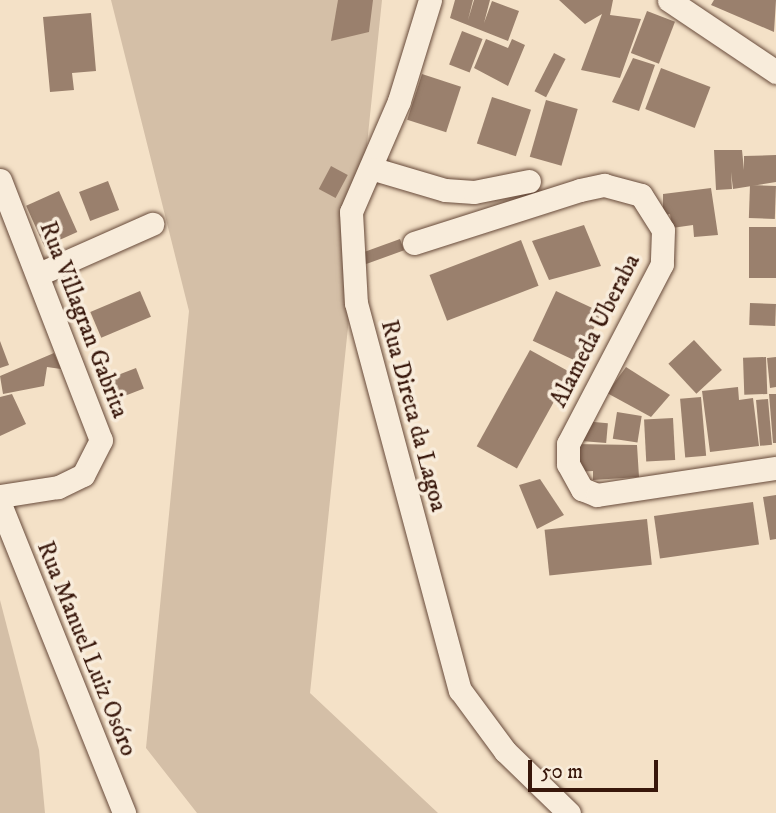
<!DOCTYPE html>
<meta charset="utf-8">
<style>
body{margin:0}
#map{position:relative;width:776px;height:813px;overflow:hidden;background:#f4e1c7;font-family:"IM FELL DW Pica",serif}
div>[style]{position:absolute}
.green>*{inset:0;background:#d4bfa7}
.building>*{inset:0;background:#9a806d;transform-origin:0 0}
.roads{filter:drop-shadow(0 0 2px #674a3a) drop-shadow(0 0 2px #674a3a)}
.minor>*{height:23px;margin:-11.5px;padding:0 11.5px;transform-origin:11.5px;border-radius:11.5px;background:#f8ecdb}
span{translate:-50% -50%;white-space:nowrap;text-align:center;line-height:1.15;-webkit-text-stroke:7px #f8ecdb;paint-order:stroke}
.street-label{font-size:24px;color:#38170b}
.scale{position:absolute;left:528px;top:760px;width:130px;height:32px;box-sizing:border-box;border:4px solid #38170b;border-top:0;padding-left:9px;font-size:21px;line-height:24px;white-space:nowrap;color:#38170b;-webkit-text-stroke:5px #f8ecdb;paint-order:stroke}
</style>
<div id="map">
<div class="green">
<div style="clip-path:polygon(111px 0,382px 0,310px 693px,438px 813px,197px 813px,146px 748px,189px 311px)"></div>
<div style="clip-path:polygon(0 600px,39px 750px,45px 813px,0 813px)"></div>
</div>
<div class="building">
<div style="clip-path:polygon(338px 0,373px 0,369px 32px,331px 41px)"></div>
<div style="clip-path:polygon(455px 0,473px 0,468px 20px,474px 0,490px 0,484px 23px,492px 1px,519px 11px,508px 41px,450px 18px)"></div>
<div style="clip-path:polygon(559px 0,613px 0,610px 15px,641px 19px,620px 78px,581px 70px,602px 14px,585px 24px)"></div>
<div style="clip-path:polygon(714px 0,776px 0,774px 32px,711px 5px)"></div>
<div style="left:647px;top:11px;width:30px;height:45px;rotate:21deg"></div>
<div style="clip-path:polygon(91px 13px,96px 71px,72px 73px,74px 90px,50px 92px,43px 17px)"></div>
<div style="left:462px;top:31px;width:22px;height:36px;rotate:21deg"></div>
<div style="clip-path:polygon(486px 39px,508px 48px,512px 39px,525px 45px,508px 86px,474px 68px)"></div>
<div style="left:554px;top:53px;width:13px;height:43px;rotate:27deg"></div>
<div style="clip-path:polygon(633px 58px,655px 65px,639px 111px,612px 102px)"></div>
<div style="left:661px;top:68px;width:53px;height:44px;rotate:21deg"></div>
<div style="left:422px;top:74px;width:41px;height:48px;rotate:18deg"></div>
<div style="left:492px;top:97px;width:41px;height:49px;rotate:18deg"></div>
<div style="left:546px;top:100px;width:33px;height:59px;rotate:16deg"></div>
<div style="clip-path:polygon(714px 150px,742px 150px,744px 170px,744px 156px,776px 155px,776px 182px,733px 189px,731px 172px,732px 189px,716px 190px)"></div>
<div style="left:331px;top:166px;width:19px;height:26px;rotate:28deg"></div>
<div style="left:108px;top:181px;width:31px;height:31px;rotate:69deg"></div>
<div style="left:750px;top:185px;width:26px;height:33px;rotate:2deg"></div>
<div style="clip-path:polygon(711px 188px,718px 235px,694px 237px,693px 225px,672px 228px,670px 214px,663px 215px,663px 194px)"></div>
<div style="left:59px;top:191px;width:45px;height:36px;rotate:66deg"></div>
<div style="clip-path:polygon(584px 225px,601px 266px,549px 280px,532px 241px)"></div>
<div style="left:776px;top:227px;width:51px;height:27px;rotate:90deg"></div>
<div style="left:400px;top:239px;width:12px;height:44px;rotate:70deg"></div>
<div style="left:521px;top:240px;width:49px;height:98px;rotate:69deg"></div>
<div style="left:140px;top:291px;width:28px;height:54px;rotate:67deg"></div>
<div style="left:556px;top:291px;width:50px;height:55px;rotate:25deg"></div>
<div style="left:750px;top:303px;width:26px;height:22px;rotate:2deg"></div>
<div style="left:694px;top:340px;width:41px;height:35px;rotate:47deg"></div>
<div style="clip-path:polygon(0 341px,9px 365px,0 368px)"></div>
<div style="left:530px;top:350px;width:46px;height:110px;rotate:29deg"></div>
<div style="clip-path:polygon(54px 353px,61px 369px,47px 367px,44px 386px,3px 394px,0 376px)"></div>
<div style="left:766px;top:357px;width:37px;height:23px;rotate:88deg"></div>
<div style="clip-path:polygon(776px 357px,776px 387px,770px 388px,767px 358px)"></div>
<div style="clip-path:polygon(626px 367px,670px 395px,651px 417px,607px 393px)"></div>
<div style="left:136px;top:368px;width:22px;height:27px;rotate:69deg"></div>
<div style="clip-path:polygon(738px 387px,739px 400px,753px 398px,759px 446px,710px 452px,702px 391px)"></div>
<div style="clip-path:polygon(12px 394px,26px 424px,0 436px,0 397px)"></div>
<div style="clip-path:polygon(769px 394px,776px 394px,776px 443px,773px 443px)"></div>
<div style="left:701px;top:397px;width:59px;height:21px;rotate:85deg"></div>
<div style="left:768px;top:399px;width:46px;height:12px;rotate:85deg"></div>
<div style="left:617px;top:412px;width:25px;height:27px;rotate:9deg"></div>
<div style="left:673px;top:418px;width:42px;height:29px;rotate:87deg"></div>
<div style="left:583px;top:421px;width:25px;height:20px;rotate:5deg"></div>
<div style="clip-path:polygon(573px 444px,637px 445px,639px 477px,593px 480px,593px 471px,577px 472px)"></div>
<div style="clip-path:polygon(540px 479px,564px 515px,537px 529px,519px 485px)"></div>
<div style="clip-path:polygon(776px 495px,776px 539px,770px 540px,763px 497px)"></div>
<div style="left:753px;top:502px;width:43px;height:100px;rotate:82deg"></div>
<div style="left:647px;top:519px;width:46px;height:103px;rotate:84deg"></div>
</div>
<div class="roads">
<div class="minor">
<div style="left:430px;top:0;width:106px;rotate:107.1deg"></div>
<div style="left:399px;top:101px;width:121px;rotate:113.4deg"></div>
<div style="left:351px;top:212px;width:91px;rotate:86.9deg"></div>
<div style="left:356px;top:303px;width:401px;rotate:75deg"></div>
<div style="left:460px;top:690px;width:76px;rotate:53.6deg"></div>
<div style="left:505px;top:751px;width:89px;rotate:44.1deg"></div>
<div style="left:669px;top:0;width:129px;rotate:33.9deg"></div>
<div style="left:374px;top:169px;width:74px;rotate:16.5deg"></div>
<div style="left:445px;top:190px;width:29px;rotate:4deg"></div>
<div style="left:474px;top:192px;width:56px;rotate:-11.3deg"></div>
<div style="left:0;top:180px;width:279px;rotate:68.8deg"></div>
<div style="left:101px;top:440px;width:39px;rotate:117deg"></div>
<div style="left:83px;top:475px;width:28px;rotate:154deg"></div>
<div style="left:58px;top:487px;width:59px;rotate:171.2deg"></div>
<div style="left:414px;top:243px;width:174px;rotate:-17.7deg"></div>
<div style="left:580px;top:190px;width:25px;rotate:-12deg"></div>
<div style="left:604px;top:185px;width:38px;rotate:15deg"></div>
<div style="left:641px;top:195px;width:41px;rotate:57.8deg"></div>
<div style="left:663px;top:230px;width:34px;rotate:92deg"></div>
<div style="left:662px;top:264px;width:203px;rotate:117.6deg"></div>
<div style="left:568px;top:444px;width:20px;rotate:90deg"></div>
<div style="left:568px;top:464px;width:29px;rotate:61deg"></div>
<div style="left:582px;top:489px;width:16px;rotate:22deg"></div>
<div style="left:597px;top:495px;width:181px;rotate:-8.6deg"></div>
<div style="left:39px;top:274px;width:124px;rotate:-23.9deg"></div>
<div style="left:0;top:504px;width:333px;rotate:68.1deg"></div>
</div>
</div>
<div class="street-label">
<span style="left:83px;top:320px;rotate:69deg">Rua Villagran Gabrita</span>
<span style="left:596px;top:331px;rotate:-63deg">Alameda Uberaba</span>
<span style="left:413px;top:416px;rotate:75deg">Rua Direta da Lagoa</span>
<span style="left:86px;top:649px;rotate:68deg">Rua Manuel Luiz Osóro</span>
</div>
<div class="scale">50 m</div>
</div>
